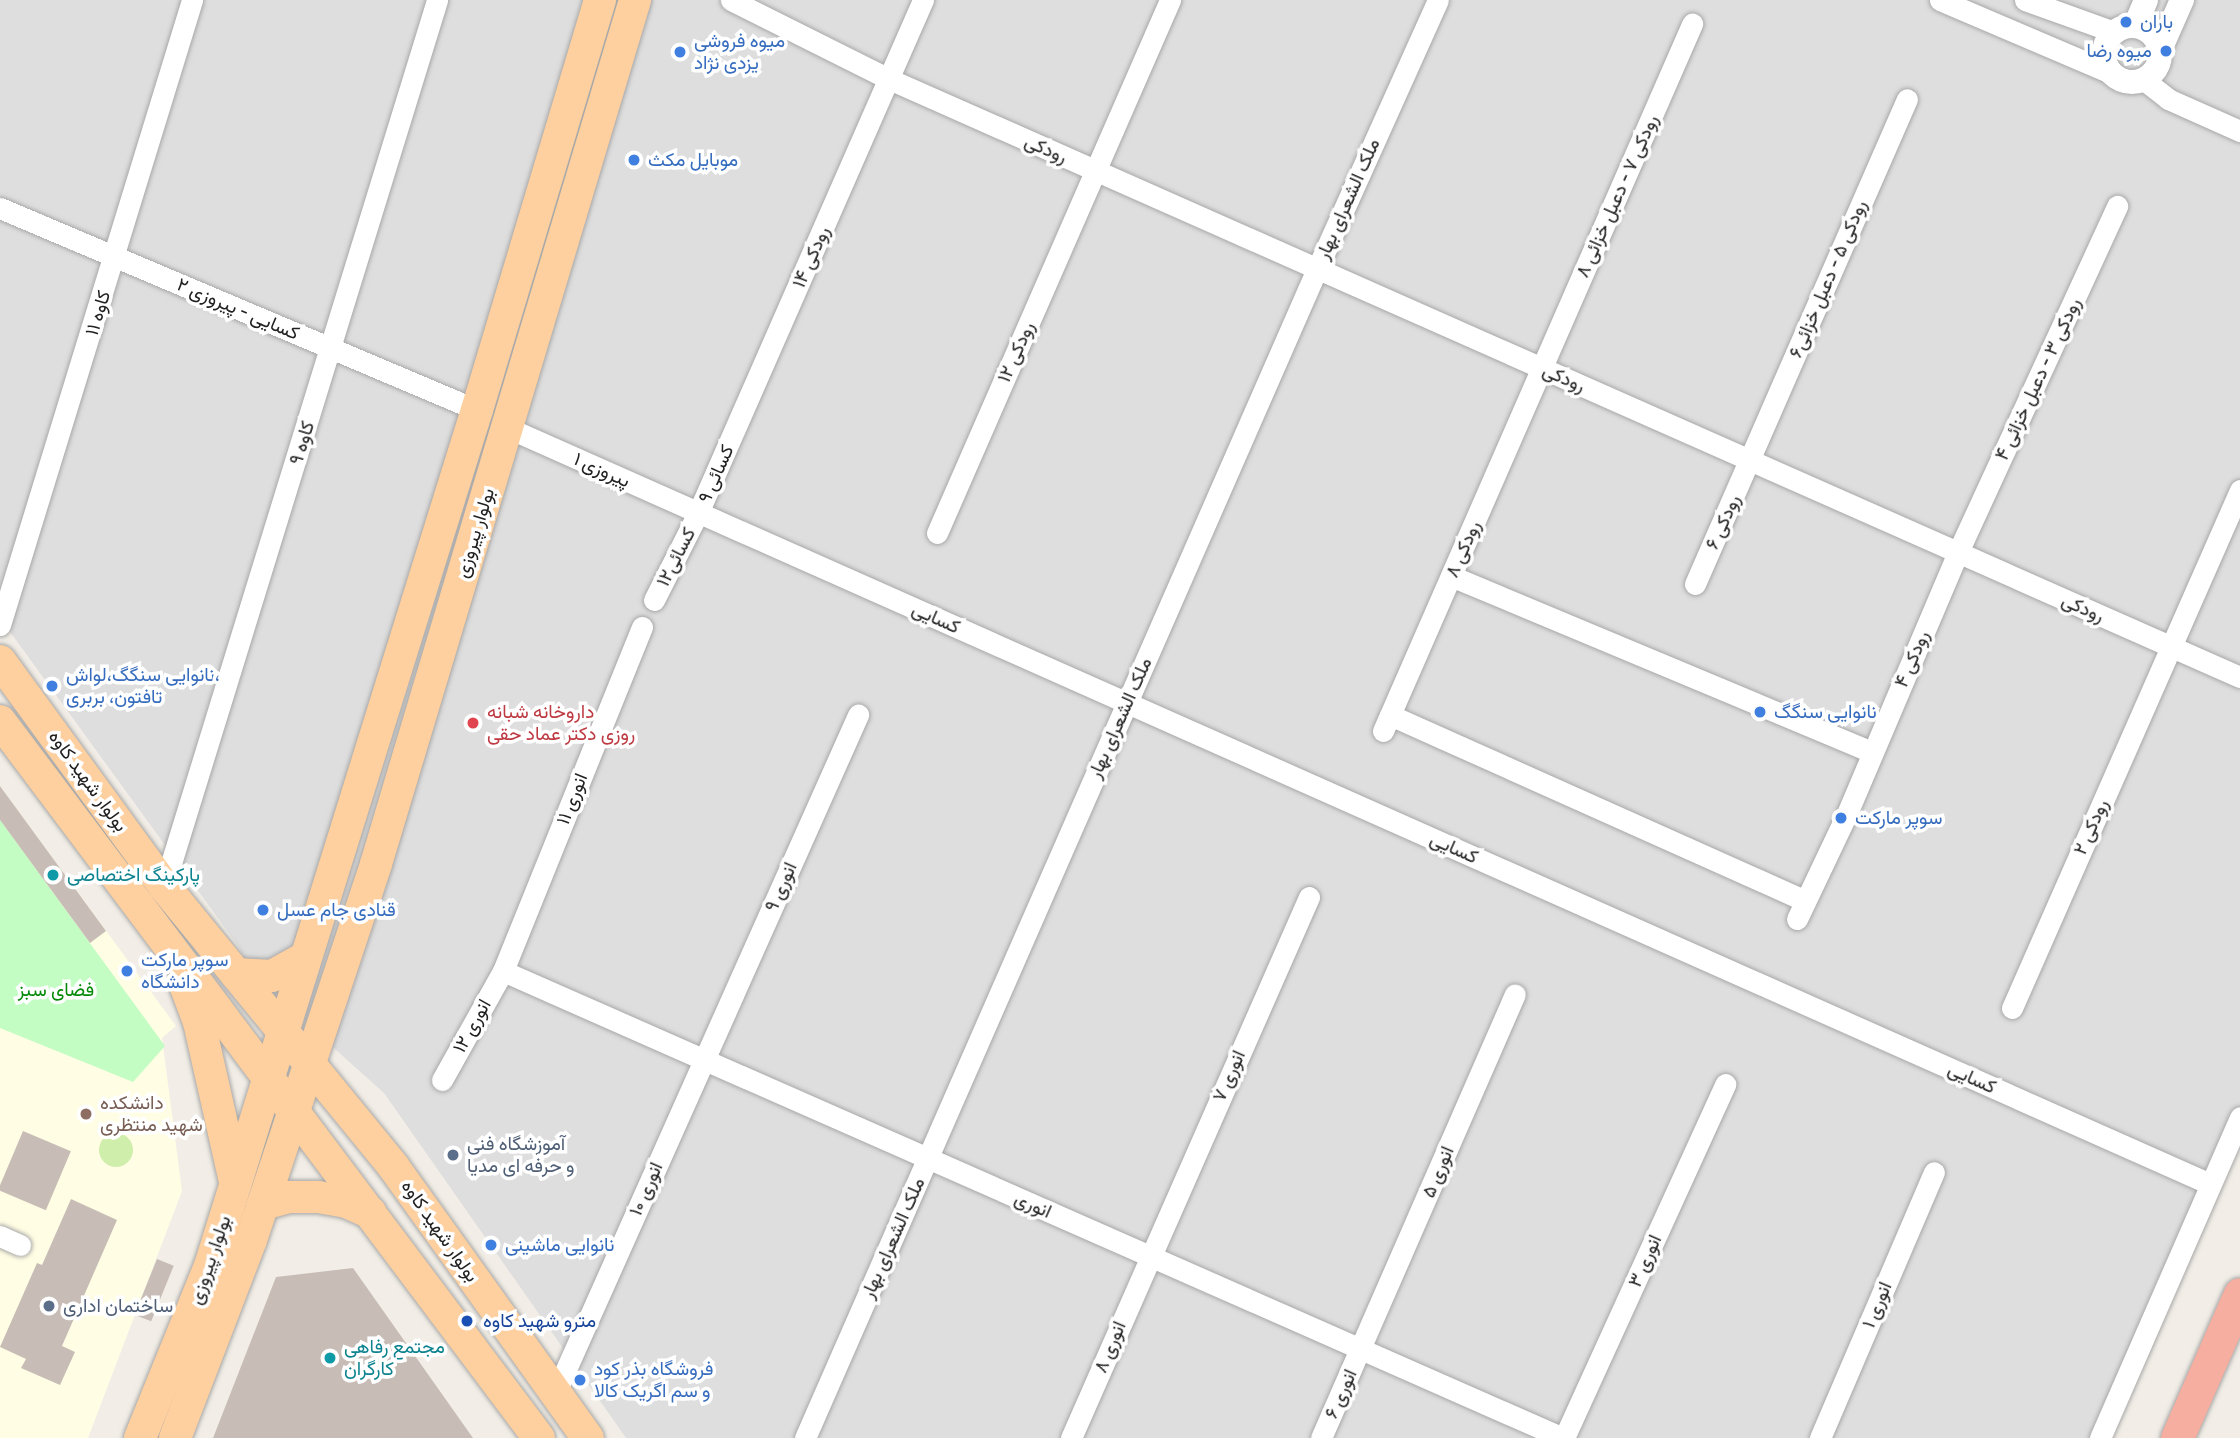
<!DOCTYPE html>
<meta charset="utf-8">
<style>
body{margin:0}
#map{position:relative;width:2240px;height:1438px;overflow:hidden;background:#f2eee7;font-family:Cabin,Vazirmatn,sans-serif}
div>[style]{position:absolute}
.residential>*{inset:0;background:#dfdede}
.education>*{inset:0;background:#fffde3}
.grass>*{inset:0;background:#d0eeab}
.round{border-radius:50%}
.park>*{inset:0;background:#c3fdc4}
.building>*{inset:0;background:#c7bdb6;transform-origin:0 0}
.roads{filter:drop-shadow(0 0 2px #a8a8a8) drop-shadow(0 0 2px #a8a8a8)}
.minor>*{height:21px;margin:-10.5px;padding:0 10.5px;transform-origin:10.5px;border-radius:10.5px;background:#fff}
.tertiary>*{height:24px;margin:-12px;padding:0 12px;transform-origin:12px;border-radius:12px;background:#fff}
.tertiary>.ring{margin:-12px;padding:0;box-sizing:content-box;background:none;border:24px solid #fff;border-radius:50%}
.primary>*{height:32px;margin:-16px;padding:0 16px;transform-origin:16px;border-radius:16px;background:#ffd09f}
.trunk>*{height:33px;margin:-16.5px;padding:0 16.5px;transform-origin:16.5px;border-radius:16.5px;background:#f6aea1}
.dots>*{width:19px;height:19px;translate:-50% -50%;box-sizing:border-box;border:4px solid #fff;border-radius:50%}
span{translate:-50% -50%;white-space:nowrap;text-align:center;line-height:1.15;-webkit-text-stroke:7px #fff;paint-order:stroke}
.shop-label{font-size:19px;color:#366cbe}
.left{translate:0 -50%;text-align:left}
.right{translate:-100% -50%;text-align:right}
.street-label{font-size:19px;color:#212121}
.health-label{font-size:19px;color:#be3a42}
.culture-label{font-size:19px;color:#0d838f}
.park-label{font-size:19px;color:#058908}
.education-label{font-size:19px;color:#785e54}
.service-label{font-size:19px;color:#4e5e75}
.transit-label{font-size:19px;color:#164399}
</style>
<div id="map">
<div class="residential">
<div style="clip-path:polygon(0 0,2240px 0,2240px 1124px,2102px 1438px,626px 1438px,384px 1093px,258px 980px,236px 943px,0 618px)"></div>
</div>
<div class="education">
<div style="clip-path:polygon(0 786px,176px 1026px,162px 1038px,182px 1191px,88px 1438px,0 1438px)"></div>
</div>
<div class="grass">
<div class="round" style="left:99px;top:1133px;width:34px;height:34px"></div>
</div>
<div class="park">
<div style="clip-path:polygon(0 820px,165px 1046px,133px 1082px,0 1028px)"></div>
</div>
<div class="building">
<div style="clip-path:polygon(0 786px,106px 931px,90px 943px,0 820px)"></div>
<div style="left:23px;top:1131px;width:52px;height:64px;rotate:23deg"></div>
<div style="clip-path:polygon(71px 1199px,117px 1220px,62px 1346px,75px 1352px,60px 1385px,21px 1368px,26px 1359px,0 1347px,37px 1263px,42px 1265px)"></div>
<div style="left:157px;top:1259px;width:18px;height:60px;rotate:22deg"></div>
<div style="clip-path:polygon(353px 1268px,473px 1438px,213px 1438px,276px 1277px)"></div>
</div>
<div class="roads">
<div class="minor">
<div style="left:731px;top:0;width:177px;rotate:26.6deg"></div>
<div style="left:889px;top:79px;width:1477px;rotate:23.88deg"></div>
<div style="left:1940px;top:0;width:186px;rotate:23.1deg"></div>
<div style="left:2025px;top:0;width:95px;rotate:19.8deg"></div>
<div style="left:2144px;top:80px;width:31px;rotate:38deg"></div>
<div style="left:2168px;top:99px;width:79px;rotate:24deg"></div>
<div style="left:0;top:208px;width:518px;rotate:22.95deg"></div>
<div style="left:506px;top:427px;width:1865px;rotate:23.95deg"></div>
<div style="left:937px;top:533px;width:582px;rotate:-66.39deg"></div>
<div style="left:1451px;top:576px;width:456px;rotate:22.7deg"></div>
<div style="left:1695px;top:584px;width:529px;rotate:-66.39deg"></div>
<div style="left:654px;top:600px;width:97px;rotate:-63.2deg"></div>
<div style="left:698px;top:513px;width:560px;rotate:-66.32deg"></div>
<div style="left:0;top:625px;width:654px;rotate:-72.92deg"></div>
<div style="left:1390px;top:715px;width:455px;rotate:24.1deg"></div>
<div style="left:1383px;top:731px;width:772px;rotate:-66.39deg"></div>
<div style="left:164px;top:886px;width:927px;rotate:-72.87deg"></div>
<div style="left:1797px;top:919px;width:114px;rotate:-64.6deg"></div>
<div style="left:1846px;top:816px;width:287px;rotate:-67deg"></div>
<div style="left:1958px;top:552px;width:381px;rotate:-65.3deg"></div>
<div style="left:503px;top:971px;width:1158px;rotate:23.78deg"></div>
<div style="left:2012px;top:1008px;width:566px;rotate:-66.24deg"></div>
<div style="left:442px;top:1080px;width:125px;rotate:-60.8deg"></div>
<div style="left:503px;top:971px;width:371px;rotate:-68deg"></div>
<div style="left:0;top:1236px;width:22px;rotate:24deg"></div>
<div style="left:555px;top:1394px;width:744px;rotate:-65.95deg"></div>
<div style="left:805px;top:1438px;width:1276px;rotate:-66.35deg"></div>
<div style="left:1317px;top:269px;width:295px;rotate:-65.8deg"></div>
<div style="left:1071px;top:1438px;width:591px;rotate:-66.25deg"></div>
<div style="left:1321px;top:1438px;width:484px;rotate:-66.4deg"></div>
<div style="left:1564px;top:1438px;width:389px;rotate:-65.5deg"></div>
<div style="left:1820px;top:1438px;width:289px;rotate:-66.8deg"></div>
<div style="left:2100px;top:1438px;width:350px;rotate:-66.4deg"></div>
</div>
<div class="tertiary">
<div class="ring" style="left:2104px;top:26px;width:32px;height:32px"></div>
<div style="left:2135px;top:26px;width:28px;rotate:-67deg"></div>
<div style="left:2160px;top:50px;width:55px;rotate:-66.3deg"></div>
</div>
<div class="primary">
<div style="left:0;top:661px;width:278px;rotate:53.9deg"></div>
<div style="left:164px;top:886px;width:362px;rotate:50.7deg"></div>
<div style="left:393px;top:1166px;width:335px;rotate:54.4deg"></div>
<div style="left:0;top:721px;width:897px;rotate:53.07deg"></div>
<div style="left:236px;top:974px;width:36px;rotate:3deg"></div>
<div style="left:272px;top:976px;width:38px;rotate:-29deg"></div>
<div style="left:184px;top:982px;width:43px;rotate:69.4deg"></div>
<div style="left:199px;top:1022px;width:164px;rotate:77.3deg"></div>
<div style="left:263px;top:1204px;width:28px;rotate:-15deg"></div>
<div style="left:290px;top:1197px;width:28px"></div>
<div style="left:318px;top:1197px;width:28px;rotate:10deg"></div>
<div style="left:346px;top:1202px;width:27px;rotate:24deg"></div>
<div style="left:140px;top:1438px;width:186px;rotate:-67.9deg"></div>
<div style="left:210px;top:1266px;width:897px;rotate:-72.68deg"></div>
<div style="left:477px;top:410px;width:428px;rotate:-73.3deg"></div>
<div style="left:175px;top:1438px;width:212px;rotate:-69deg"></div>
<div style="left:251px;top:1240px;width:396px;rotate:-71.6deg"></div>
<div style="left:376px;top:864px;width:902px;rotate:-73.31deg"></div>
</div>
<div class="trunk">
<div style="left:2177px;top:1438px;width:157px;rotate:-66.4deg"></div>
</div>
</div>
<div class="dots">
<div style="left:2126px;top:22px;background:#3f7fe0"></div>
<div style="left:2166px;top:51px;background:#3f7fe0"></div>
<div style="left:680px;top:52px;background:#3f7fe0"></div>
<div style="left:634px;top:160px;background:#3f7fe0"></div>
<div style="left:52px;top:686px;background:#3f7fe0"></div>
<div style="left:1760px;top:712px;background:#3f7fe0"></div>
<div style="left:473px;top:723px;background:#e0444e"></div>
<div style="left:1841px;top:818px;background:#3f7fe0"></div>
<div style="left:53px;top:875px;background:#0f9aa8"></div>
<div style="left:263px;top:910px;background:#3f7fe0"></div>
<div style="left:127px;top:971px;background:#3f7fe0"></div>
<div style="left:86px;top:1114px;background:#8d6e63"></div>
<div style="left:453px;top:1155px;background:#5c6f8a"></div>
<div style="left:491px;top:1245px;background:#3f7fe0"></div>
<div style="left:49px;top:1306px;background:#5c6f8a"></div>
<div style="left:467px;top:1321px;background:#1a4fb4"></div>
<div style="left:330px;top:1358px;background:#0f9aa8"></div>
<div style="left:580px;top:1380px;background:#3f7fe0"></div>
</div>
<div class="shop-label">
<span class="left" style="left:2140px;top:22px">باران</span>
<span class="left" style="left:694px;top:52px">میوه فروشی<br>یزدی نژاد</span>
<span class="right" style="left:2152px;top:51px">میوه رضا</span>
<span class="left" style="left:648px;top:160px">موبایل مکث</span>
<span class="left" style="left:66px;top:686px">نانوایی سنگگ،لواش،<br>تافتون، بربری</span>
<span class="left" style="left:1774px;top:712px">نانوایی سنگگ</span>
<span class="left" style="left:1855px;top:818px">سوپر مارکت</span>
<span class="left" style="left:277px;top:910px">قنادی جام عسل</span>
<span class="left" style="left:141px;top:971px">سوپر مارکت<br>دانشگاه</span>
<span class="left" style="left:505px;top:1245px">نانوایی ماشینی</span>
<span class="left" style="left:594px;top:1380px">فروشگاه بذر کود<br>و سم اگریک کالا</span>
</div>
<div class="street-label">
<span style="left:1046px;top:149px;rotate:24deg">رودکی</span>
<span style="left:1617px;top:196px;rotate:-66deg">رودکی ۷ - دعبل خزائی ۸</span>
<span style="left:1348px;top:199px;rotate:-66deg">ملک الشعرای بهار</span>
<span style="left:811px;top:257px;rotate:-66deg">رودکی ۱۴</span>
<span style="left:1828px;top:279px;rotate:-67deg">رودکی ۵ - دعبل خزائی۶</span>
<span style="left:238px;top:309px;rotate:23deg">کسایی - پیروزی ۲</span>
<span style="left:98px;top:313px;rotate:-73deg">کاوه ۱۱</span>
<span style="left:1016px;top:352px;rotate:-66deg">رودکی ۱۲</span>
<span style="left:1564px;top:378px;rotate:24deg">رودکی</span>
<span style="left:2038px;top:379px;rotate:-65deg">رودکی ۳ - دعبل خزائی ۴</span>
<span style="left:302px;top:443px;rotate:-73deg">کاوه ۹</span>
<span style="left:602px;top:470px;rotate:24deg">پیروزی ۱</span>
<span style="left:716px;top:474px;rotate:-66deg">کسائی ۹</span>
<span style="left:1723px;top:522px;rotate:-66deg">رودکی ۶</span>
<span style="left:475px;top:533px;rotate:-73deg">بولوار پیروزی</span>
<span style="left:1463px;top:549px;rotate:-66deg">رودکی ۸</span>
<span style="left:676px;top:557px;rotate:-63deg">کسائی۱۲</span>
<span style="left:2083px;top:608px;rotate:24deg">رودکی</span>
<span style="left:936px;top:618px;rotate:24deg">کسایی</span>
<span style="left:1912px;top:659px;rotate:-67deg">رودکی ۴</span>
<span style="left:1120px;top:718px;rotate:-66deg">ملک الشعرای بهار</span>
<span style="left:88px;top:781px;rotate:54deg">بولوار شهید کاوه</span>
<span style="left:572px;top:799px;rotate:-68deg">انوری ۱۱</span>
<span style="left:2091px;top:827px;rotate:-66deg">رودکی ۲</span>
<span style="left:1454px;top:848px;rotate:24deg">کسایی</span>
<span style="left:781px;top:887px;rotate:-66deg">انوری ۹</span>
<span style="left:472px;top:1026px;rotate:-61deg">انوری ۱۲</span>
<span style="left:1229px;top:1076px;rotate:-66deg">انوری ۷</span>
<span style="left:1972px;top:1078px;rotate:24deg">کسایی</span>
<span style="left:1438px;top:1172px;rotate:-67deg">انوری ۵</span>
<span style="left:646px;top:1189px;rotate:-66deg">انوری ۱۰</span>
<span style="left:1033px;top:1205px;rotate:24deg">انوری</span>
<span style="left:440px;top:1231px;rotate:55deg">بولوار شهید کاوه</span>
<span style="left:893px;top:1238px;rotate:-66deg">ملک الشعرای بهار</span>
<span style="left:210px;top:1260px;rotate:-71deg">بولوار پیروزی</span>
<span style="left:1645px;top:1261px;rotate:-66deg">انوری ۳</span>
<span style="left:1877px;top:1305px;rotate:-67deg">انوری ۱</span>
<span style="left:1110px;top:1347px;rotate:-67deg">انوری ۸</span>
<span style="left:1341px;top:1394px;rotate:-66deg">انوری ۶</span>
</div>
<div class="health-label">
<span class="left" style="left:487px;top:723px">داروخانه شبانه<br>روزی دکتر عماد حقی</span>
</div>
<div class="culture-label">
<span class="left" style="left:67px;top:875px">پارکینگ اختصاصی</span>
<span class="left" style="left:344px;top:1358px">مجتمع رفاهی<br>کارگران</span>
</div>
<div class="park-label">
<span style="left:56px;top:990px">فضای سبز</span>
</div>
<div class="education-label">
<span class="left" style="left:100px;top:1114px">دانشکده<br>شهید منتظری</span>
</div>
<div class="service-label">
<span class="left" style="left:467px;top:1155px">آموزشگاه فنی<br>و حرفه ای مدیا</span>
<span class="left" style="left:63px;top:1306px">ساختمان اداری</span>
</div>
<div class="transit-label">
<span class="left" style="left:483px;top:1321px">مترو شهید کاوه</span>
</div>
</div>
